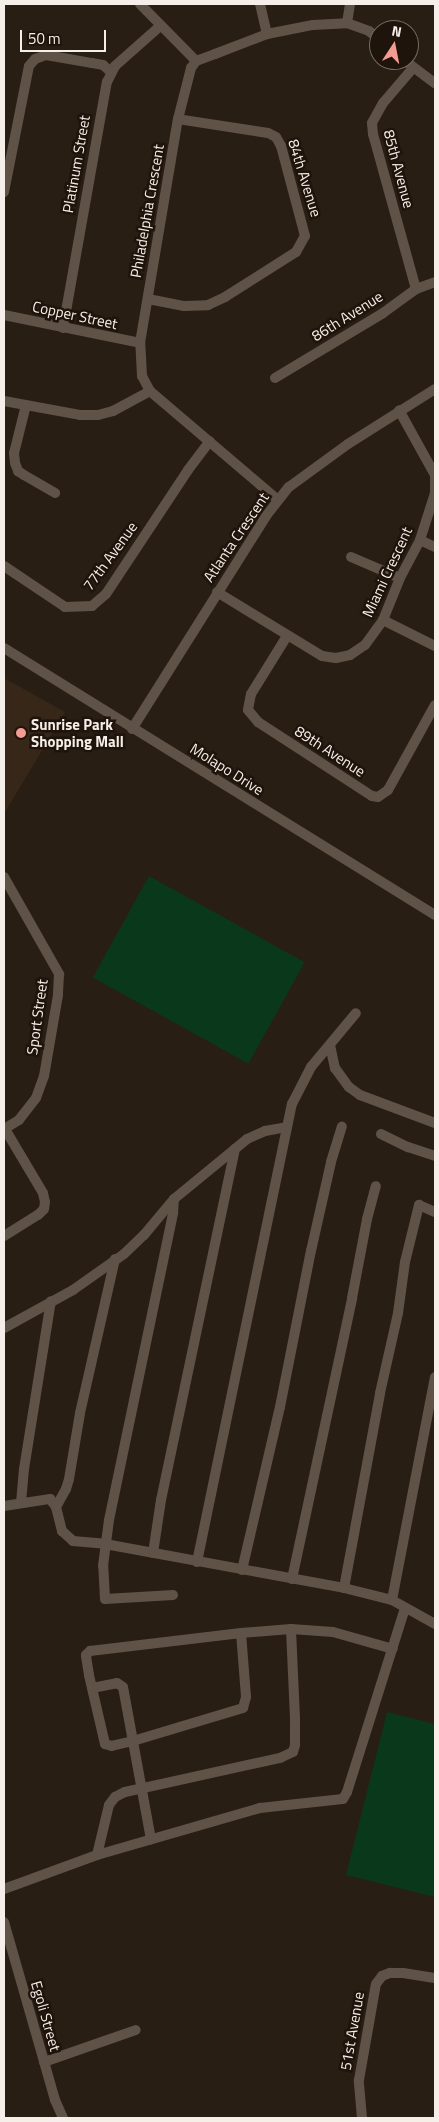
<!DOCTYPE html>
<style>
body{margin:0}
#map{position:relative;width:439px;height:2122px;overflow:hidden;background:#291e14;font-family:"Titillium Web",sans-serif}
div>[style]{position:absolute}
.built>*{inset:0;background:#372719}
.green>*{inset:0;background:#0a381a;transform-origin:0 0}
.street>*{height:10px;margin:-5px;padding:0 5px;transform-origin:5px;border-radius:5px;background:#5f5247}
.dots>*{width:14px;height:14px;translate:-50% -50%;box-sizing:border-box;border:2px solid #1f140b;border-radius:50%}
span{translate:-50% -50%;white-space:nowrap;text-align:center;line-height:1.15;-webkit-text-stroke:5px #1f140b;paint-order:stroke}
.street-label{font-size:15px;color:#f6eee8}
.poi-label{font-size:15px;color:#f6eee8;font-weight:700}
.left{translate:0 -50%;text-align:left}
.frame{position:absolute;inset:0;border:5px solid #f6eee8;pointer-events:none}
.north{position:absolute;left:369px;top:20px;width:50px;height:50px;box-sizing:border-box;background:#1f140b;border:1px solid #756b63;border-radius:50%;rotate:11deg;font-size:14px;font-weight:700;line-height:20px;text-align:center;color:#f6eee8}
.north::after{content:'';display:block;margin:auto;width:18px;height:22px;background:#f59c92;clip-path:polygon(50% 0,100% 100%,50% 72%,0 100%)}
.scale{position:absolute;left:20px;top:30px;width:86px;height:22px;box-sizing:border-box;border:2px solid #f6eee8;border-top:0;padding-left:6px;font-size:15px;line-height:18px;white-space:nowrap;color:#f6eee8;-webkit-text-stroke:4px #1f140b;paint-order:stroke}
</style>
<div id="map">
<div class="built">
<div style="clip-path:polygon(4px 678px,65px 712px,4px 814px)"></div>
</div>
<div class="green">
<div style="left:149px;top:876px;width:178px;height:116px;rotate:29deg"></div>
<div style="clip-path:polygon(387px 1712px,435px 1724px,435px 1897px,346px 1875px)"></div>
</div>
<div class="street">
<div style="left:140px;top:4px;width:80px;rotate:45.5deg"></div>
<div style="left:260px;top:4px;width:31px;rotate:77deg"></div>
<div style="left:347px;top:23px;width:19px;rotate:-81deg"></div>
<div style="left:404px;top:60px;width:39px;rotate:37deg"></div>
<div style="left:413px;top:68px;width:46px;rotate:130.6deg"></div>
<div style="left:383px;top:103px;width:23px;rotate:119deg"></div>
<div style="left:372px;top:123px;width:11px;rotate:85deg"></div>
<div style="left:373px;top:134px;width:161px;rotate:74.5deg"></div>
<div style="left:4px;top:192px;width:128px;rotate:-78.8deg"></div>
<div style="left:29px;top:66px;width:9px;rotate:-49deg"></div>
<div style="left:35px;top:59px;width:12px;rotate:-20deg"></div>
<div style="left:46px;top:55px;width:47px;rotate:9.9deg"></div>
<div style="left:92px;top:63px;width:11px;rotate:10deg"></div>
<div style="left:103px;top:65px;width:9px;rotate:41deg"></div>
<div style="left:148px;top:299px;width:37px;rotate:11deg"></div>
<div style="left:184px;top:306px;width:24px;rotate:-2deg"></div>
<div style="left:208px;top:305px;width:19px;rotate:-25deg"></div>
<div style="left:225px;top:297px;width:84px;rotate:-32.4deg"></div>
<div style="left:296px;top:252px;width:18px;rotate:-61deg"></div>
<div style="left:305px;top:236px;width:93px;rotate:-104.9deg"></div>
<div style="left:281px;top:146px;width:10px;rotate:-119deg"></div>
<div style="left:276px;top:137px;width:9px;rotate:-153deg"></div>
<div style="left:268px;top:133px;width:91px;rotate:-171.2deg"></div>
<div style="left:4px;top:315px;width:139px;rotate:11.6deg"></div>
<div style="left:63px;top:328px;width:250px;rotate:-79.9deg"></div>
<div style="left:107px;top:82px;width:18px;rotate:-63deg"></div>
<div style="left:115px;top:66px;width:60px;rotate:-41.6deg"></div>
<div style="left:275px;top:378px;width:126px;rotate:-31deg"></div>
<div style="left:383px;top:313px;width:41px;rotate:-36deg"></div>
<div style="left:416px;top:289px;width:20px;rotate:-20deg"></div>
<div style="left:4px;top:401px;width:77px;rotate:10.4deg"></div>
<div style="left:80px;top:415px;width:18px"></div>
<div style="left:98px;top:415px;width:16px;rotate:-15deg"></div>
<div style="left:113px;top:411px;width:42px;rotate:-28.4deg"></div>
<div style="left:26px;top:405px;width:49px;rotate:104deg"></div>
<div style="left:14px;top:453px;width:10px;rotate:84deg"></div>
<div style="left:15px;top:463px;width:9px;rotate:69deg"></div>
<div style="left:18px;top:471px;width:7px;rotate:34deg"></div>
<div style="left:24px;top:475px;width:36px;rotate:30deg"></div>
<div style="left:278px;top:500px;width:168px;rotate:-139.6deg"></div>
<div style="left:150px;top:391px;width:17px;rotate:-118deg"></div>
<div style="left:142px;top:376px;width:33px;rotate:-93deg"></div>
<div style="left:140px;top:343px;width:227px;rotate:-80.4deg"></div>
<div style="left:178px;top:119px;width:53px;rotate:-75.7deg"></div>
<div style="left:191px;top:68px;width:9px;rotate:-54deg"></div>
<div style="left:196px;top:61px;width:20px;rotate:-20deg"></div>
<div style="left:215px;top:54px;width:56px;rotate:-21deg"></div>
<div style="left:267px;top:34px;width:47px;rotate:-11.1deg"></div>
<div style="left:313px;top:25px;width:34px;rotate:-3deg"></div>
<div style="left:347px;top:23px;width:23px;rotate:20deg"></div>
<div style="left:369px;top:31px;width:13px;rotate:39deg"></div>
<div style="left:420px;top:540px;width:17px;rotate:25deg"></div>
<div style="left:351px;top:557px;width:53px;rotate:23.2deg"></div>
<div style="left:4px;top:566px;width:73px;rotate:33.9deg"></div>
<div style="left:65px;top:607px;width:27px;rotate:-2deg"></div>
<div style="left:92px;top:606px;width:18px;rotate:-41deg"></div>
<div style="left:106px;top:594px;width:149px;rotate:-56.5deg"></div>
<div style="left:188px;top:470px;width:36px;rotate:-53deg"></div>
<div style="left:217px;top:592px;width:123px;rotate:31.4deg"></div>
<div style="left:322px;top:656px;width:14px;rotate:8deg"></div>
<div style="left:336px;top:658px;width:14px;rotate:-12deg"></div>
<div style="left:350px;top:655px;width:18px;rotate:-34deg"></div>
<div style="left:365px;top:645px;width:31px;rotate:-54deg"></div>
<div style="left:383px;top:620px;width:45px;rotate:-68deg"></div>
<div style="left:400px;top:578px;width:43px;rotate:-62.2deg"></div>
<div style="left:420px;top:540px;width:49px;rotate:-72.3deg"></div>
<div style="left:435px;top:493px;width:18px;rotate:-90deg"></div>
<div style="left:435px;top:475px;width:74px;rotate:-119deg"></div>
<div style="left:383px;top:620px;width:58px;rotate:26.6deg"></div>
<div style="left:287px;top:636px;width:68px;rotate:121.8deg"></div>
<div style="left:251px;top:694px;width:16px;rotate:101deg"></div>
<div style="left:248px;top:710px;width:16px;rotate:50deg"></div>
<div style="left:258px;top:722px;width:136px;rotate:33deg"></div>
<div style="left:372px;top:796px;width:6px;rotate:9deg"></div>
<div style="left:378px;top:797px;width:12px;rotate:-35deg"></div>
<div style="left:388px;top:790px;width:97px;rotate:-61.1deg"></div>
<div style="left:4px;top:648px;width:507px;rotate:31.78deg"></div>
<div style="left:132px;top:729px;width:252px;rotate:-57.8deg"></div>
<div style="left:266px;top:516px;width:37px;rotate:-52deg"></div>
<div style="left:289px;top:487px;width:73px;rotate:-36.1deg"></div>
<div style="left:348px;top:444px;width:103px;rotate:-32.3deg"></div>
<div style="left:4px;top:877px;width:112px;rotate:60.4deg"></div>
<div style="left:59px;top:974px;width:21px;rotate:93deg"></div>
<div style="left:58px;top:995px;width:82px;rotate:99.8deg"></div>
<div style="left:44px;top:1076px;width:23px;rotate:110deg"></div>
<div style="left:36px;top:1098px;width:28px;rotate:128deg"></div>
<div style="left:19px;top:1120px;width:17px;rotate:149deg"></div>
<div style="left:330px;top:1045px;width:24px;rotate:78deg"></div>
<div style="left:335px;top:1068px;width:24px;rotate:54deg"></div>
<div style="left:349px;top:1087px;width:14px;rotate:36deg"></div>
<div style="left:360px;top:1095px;width:80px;rotate:20.5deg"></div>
<div style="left:381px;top:1134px;width:30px;rotate:26deg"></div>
<div style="left:408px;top:1147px;width:28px;rotate:18deg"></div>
<div style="left:4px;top:1236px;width:40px;rotate:-32deg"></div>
<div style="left:38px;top:1215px;width:8px;rotate:-45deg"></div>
<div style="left:44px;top:1209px;width:7px;rotate:-82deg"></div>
<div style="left:45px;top:1202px;width:9px;rotate:-103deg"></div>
<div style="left:43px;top:1193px;width:74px;rotate:-120.7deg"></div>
<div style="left:4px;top:1328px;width:79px;rotate:-28.8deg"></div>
<div style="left:73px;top:1290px;width:62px;rotate:-35.2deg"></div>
<div style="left:124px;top:1254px;width:28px;rotate:-44deg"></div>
<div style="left:144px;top:1235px;width:47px;rotate:-50.2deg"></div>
<div style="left:174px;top:1199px;width:94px;rotate:-39.4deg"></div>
<div style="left:247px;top:1139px;width:20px;rotate:-24deg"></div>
<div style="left:265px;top:1131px;width:22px;rotate:-10deg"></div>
<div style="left:21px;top:1503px;width:34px;rotate:-85deg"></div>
<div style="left:24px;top:1469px;width:170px;rotate:-80.9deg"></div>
<div style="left:4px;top:1506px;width:47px;rotate:-8.7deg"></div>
<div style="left:50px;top:1499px;width:10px;rotate:53deg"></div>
<div style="left:56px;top:1507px;width:25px;rotate:76deg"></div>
<div style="left:62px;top:1531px;width:15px;rotate:42deg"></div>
<div style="left:73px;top:1541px;width:32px;rotate:5deg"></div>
<div style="left:105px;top:1544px;width:243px;rotate:10.4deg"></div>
<div style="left:344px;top:1588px;width:49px;rotate:14deg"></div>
<div style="left:392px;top:1600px;width:49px;rotate:29.2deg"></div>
<div style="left:56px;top:1507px;width:21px;rotate:-61deg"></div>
<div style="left:66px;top:1489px;width:10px;rotate:-73deg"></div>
<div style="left:69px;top:1479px;width:67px;rotate:-80.5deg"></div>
<div style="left:80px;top:1413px;width:158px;rotate:-77.2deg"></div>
<div style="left:153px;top:1553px;width:54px;rotate:-81.4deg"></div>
<div style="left:161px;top:1500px;width:359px;rotate:-78.1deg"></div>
<div style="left:197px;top:1562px;width:468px;rotate:-78.3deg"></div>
<div style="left:292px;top:1104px;width:42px;rotate:-62.8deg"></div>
<div style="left:311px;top:1067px;width:70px;rotate:-50.2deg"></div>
<div style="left:242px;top:1570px;width:167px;rotate:-76.9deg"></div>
<div style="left:280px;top:1407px;width:159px;rotate:-78.8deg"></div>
<div style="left:311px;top:1251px;width:91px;rotate:-77.3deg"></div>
<div style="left:331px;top:1162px;width:37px;rotate:-73deg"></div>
<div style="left:292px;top:1579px;width:287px;rotate:-77.9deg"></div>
<div style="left:352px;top:1298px;width:80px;rotate:-79.2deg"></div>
<div style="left:367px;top:1219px;width:34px;rotate:-75deg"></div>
<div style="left:344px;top:1588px;width:198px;rotate:-79.5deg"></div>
<div style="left:380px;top:1393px;width:82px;rotate:-77.3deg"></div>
<div style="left:398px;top:1313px;width:51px;rotate:-82.2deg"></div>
<div style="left:405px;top:1262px;width:59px;rotate:-76.2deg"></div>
<div style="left:419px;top:1205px;width:17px;rotate:24deg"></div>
<div style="left:173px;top:1595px;width:68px;rotate:176.6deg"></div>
<div style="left:105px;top:1599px;width:33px;rotate:-93deg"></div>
<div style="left:103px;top:1566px;width:46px;rotate:-82.6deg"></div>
<div style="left:109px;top:1520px;width:314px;rotate:-78.2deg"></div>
<div style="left:173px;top:1213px;width:14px;rotate:-86deg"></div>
<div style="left:392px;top:1600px;width:227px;rotate:-79.1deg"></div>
<div style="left:241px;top:1633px;width:64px;rotate:85.5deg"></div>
<div style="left:246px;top:1697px;width:11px;rotate:105deg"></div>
<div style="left:243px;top:1708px;width:115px;rotate:163.3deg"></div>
<div style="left:133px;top:1741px;width:22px;rotate:167deg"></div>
<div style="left:112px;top:1746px;width:7px;rotate:-164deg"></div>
<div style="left:105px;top:1744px;width:71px;rotate:-103.1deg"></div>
<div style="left:89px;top:1675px;width:20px;rotate:-99deg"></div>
<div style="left:86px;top:1655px;width:6px;rotate:-45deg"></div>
<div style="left:90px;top:1651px;width:152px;rotate:-6.8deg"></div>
<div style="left:241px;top:1633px;width:50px;rotate:-4.6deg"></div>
<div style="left:291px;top:1629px;width:42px;rotate:4.1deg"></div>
<div style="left:333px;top:1632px;width:62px;rotate:15.8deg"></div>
<div style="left:92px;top:1688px;width:25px;rotate:-11deg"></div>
<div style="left:117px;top:1683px;width:7px;rotate:34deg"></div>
<div style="left:123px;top:1687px;width:155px;rotate:79.6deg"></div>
<div style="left:97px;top:1855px;width:51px;rotate:-76.5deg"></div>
<div style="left:109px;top:1805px;width:10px;rotate:-53deg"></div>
<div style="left:115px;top:1797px;width:11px;rotate:-27deg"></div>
<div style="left:125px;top:1792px;width:159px;rotate:-12.4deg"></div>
<div style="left:280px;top:1758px;width:14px;rotate:-25deg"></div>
<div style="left:293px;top:1752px;width:7px;rotate:-74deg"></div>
<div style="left:295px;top:1745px;width:27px;rotate:-90deg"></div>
<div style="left:295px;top:1718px;width:89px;rotate:-92.6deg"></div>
<div style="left:4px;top:1889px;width:99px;rotate:-20.1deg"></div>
<div style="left:97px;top:1855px;width:170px;rotate:-16.1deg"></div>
<div style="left:260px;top:1808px;width:83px;rotate:-6.2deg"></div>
<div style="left:343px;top:1799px;width:8px;rotate:-60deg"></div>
<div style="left:347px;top:1792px;width:193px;rotate:-72.5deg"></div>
<div style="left:4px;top:1922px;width:185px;rotate:74deg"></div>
<div style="left:55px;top:2100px;width:20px;rotate:66deg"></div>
<div style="left:44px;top:2062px;width:97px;rotate:-19.2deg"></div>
<div style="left:362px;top:2118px;width:38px;rotate:-95deg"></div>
<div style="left:359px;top:2080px;width:97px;rotate:-80deg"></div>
<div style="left:376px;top:1984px;width:10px;rotate:-53deg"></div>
<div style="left:382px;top:1976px;width:9px;rotate:-21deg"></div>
<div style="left:390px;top:1973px;width:13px"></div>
<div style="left:403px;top:1973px;width:32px;rotate:9deg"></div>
</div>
<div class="dots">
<div style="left:21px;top:733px;background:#f59c92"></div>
</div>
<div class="street-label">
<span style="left:76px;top:164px;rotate:-80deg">Platinum Street</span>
<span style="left:399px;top:169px;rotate:75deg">85th Avenue</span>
<span style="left:305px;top:178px;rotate:73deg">84th Avenue</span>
<span style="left:147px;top:211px;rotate:-80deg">Philadelphia Crescent</span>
<span style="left:75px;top:315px;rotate:12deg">Copper Street</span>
<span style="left:347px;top:316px;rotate:-32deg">86th Avenue</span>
<span style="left:236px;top:537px;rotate:-56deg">Atlanta Crescent</span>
<span style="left:110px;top:556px;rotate:-54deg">77th Avenue</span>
<span style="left:387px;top:572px;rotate:-65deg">Miami Crescent</span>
<span style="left:330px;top:751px;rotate:33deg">89th Avenue</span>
<span style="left:227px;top:769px;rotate:32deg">Molapo Drive</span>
<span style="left:37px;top:1017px;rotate:-82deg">Sport Street</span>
<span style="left:46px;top:2016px;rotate:74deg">Egoli Street</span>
<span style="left:352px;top:2031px;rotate:-80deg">51st Avenue</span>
</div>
<div class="poi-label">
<span class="left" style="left:31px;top:733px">Sunrise Park<br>Shopping Mall</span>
</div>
<div class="frame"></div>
<div class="north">N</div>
<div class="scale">50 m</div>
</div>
